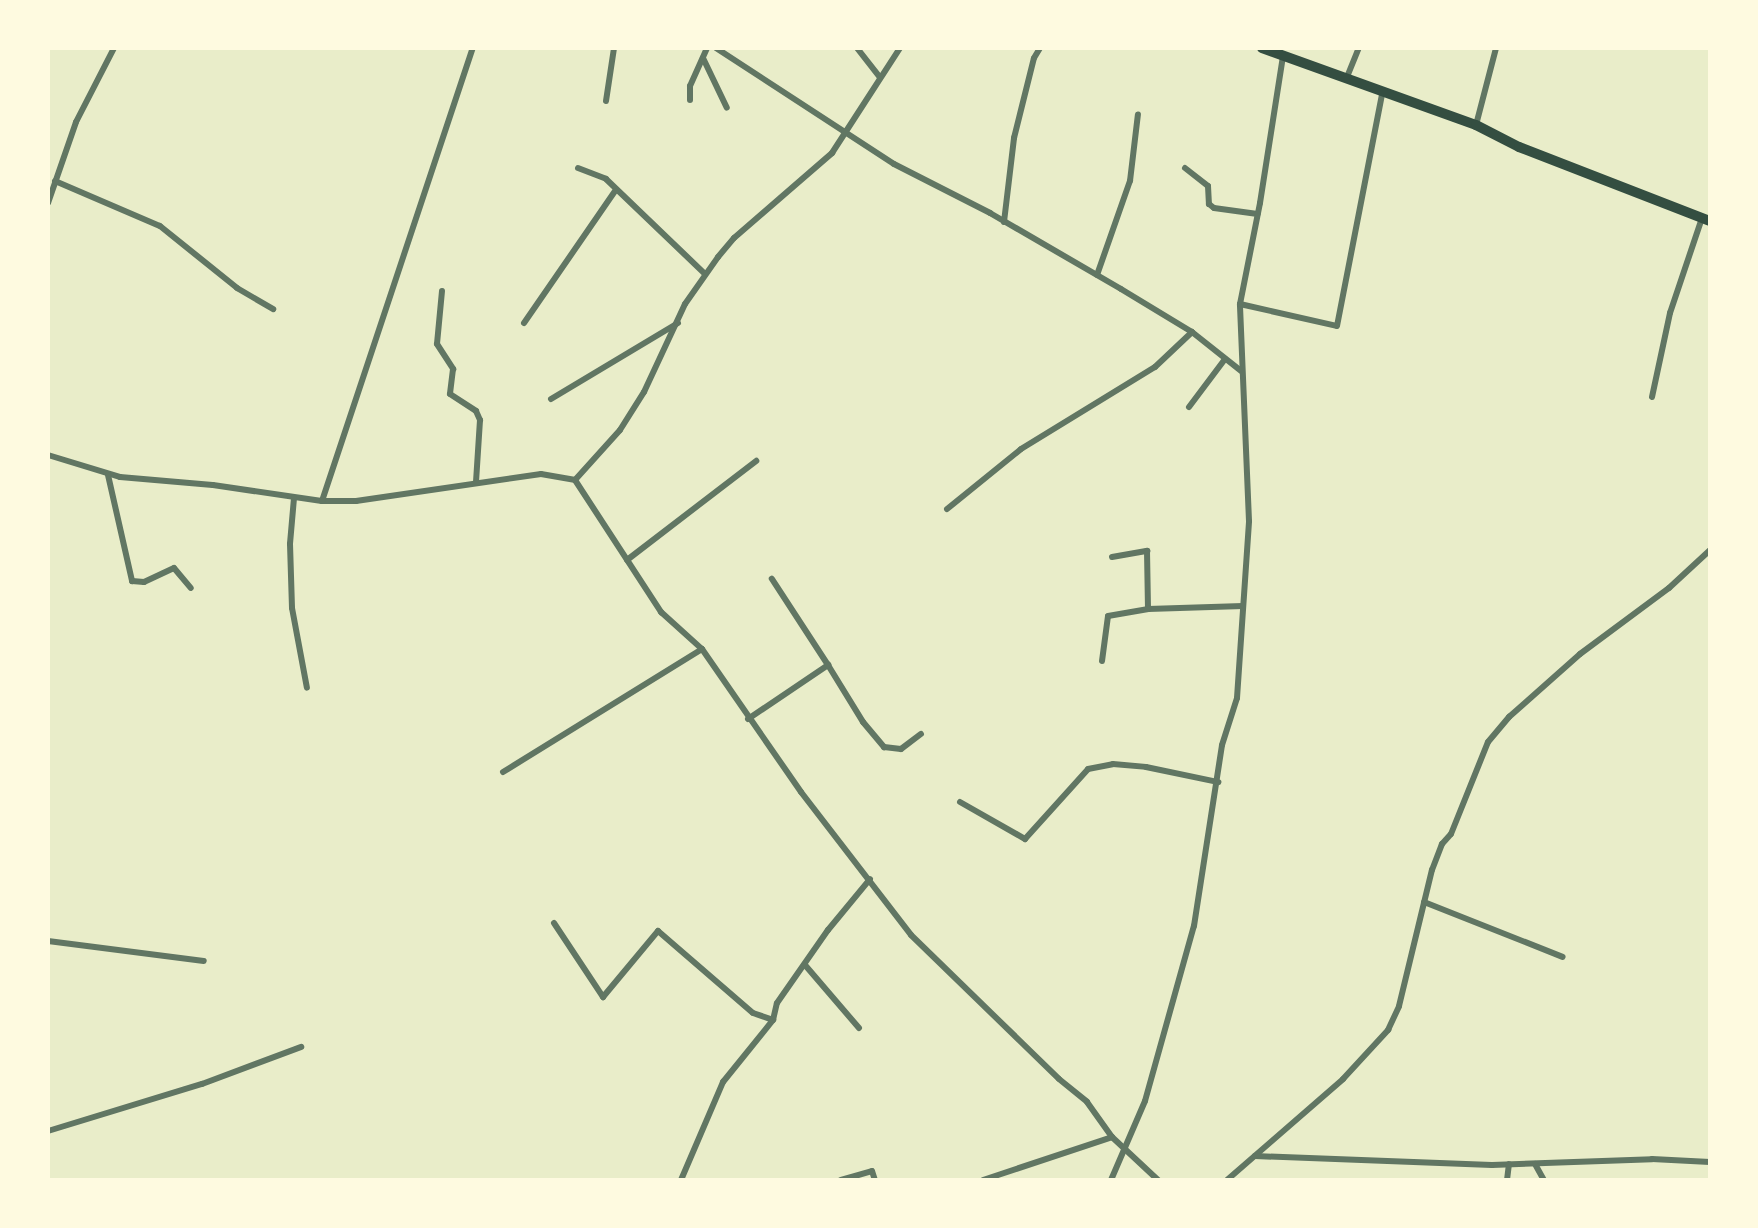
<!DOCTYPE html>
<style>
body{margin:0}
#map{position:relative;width:1758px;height:1228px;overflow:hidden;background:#e9edc9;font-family:"Libre Baskerville",serif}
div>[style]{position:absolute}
.minor>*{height:6px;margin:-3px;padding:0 3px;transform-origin:3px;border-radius:3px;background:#617663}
.primary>*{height:10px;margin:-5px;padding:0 5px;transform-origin:5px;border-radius:5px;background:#344e41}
span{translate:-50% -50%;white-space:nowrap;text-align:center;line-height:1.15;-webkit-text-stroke:6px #fefae0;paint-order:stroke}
.frame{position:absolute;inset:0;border:50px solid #fefae0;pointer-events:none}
</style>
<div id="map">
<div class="minor">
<div style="left:716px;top:48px;width:212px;rotate:33.1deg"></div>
<div style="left:894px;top:164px;width:108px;rotate:27deg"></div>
<div style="left:990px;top:213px;width:151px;rotate:30.1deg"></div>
<div style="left:1121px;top:289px;width:83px;rotate:31.2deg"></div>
<div style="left:1192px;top:332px;width:63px;rotate:38.5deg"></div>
<div style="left:857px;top:48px;width:37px;rotate:52deg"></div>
<div style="left:703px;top:58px;width:55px;rotate:64.4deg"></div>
<div style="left:1347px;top:77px;width:31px;rotate:-68deg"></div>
<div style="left:690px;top:100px;width:14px;rotate:-90deg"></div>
<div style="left:690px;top:86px;width:42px;rotate:-65.9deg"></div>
<div style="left:606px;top:101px;width:54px;rotate:-81.4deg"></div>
<div style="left:1476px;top:125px;width:80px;rotate:-75.4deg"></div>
<div style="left:578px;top:168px;width:30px;rotate:21deg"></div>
<div style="left:606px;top:179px;width:137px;rotate:43.8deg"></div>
<div style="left:1185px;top:168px;width:29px;rotate:38deg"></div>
<div style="left:1208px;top:186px;width:18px;rotate:87deg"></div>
<div style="left:1209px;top:204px;width:6px;rotate:39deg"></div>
<div style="left:1214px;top:208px;width:44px;rotate:7.8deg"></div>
<div style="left:55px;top:181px;width:114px;rotate:23.2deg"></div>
<div style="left:160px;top:226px;width:99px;rotate:38.8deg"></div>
<div style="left:237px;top:288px;width:42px;rotate:30.3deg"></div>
<div style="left:48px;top:203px;width:86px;rotate:-70.9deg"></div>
<div style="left:76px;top:122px;width:83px;rotate:-62.8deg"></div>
<div style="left:1004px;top:222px;width:85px;rotate:-83.2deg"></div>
<div style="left:1014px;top:138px;width:82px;rotate:-76deg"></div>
<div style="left:1034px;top:58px;width:12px;rotate:-59deg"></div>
<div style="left:1097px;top:275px;width:100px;rotate:-70.7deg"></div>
<div style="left:1130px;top:181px;width:67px;rotate:-83.2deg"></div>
<div style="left:442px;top:291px;width:53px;rotate:95.4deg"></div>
<div style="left:437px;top:344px;width:30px;rotate:57deg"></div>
<div style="left:453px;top:369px;width:25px;rotate:97deg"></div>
<div style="left:450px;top:394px;width:31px;rotate:33deg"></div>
<div style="left:476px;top:411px;width:10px;rotate:66deg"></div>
<div style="left:480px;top:420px;width:62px;rotate:93.7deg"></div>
<div style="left:1240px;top:304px;width:99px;rotate:12.8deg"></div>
<div style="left:1337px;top:326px;width:240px;rotate:-79deg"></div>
<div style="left:524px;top:323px;width:160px;rotate:-55.4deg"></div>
<div style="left:1652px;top:397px;width:86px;rotate:-77.9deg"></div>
<div style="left:1670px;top:313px;width:100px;rotate:-71.4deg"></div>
<div style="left:551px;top:399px;width:148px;rotate:-30.9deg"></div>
<div style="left:1189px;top:407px;width:60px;rotate:-53.1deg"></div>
<div style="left:48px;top:455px;width:75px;rotate:17deg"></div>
<div style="left:120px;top:477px;width:93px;rotate:4.9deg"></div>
<div style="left:213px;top:485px;width:110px;rotate:8.4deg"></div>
<div style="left:322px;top:501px;width:34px"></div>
<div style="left:356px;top:501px;width:187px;rotate:-8.3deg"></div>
<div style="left:541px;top:474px;width:35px;rotate:10deg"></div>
<div style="left:575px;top:480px;width:158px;rotate:56.9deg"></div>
<div style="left:661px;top:612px;width:55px;rotate:42.1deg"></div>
<div style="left:702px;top:649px;width:174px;rotate:55.3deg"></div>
<div style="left:801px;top:792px;width:180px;rotate:52.4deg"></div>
<div style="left:911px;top:935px;width:206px;rotate:44.2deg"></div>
<div style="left:1059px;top:1079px;width:36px;rotate:39deg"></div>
<div style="left:1087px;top:1102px;width:43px;rotate:54.5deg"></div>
<div style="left:1112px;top:1137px;width:63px;rotate:43.1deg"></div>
<div style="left:108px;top:475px;width:109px;rotate:77.2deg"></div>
<div style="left:132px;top:581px;width:12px;rotate:5deg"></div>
<div style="left:144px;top:582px;width:33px;rotate:-25deg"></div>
<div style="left:174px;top:568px;width:26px;rotate:50deg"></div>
<div style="left:575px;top:480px;width:67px;rotate:-48deg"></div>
<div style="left:620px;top:430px;width:45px;rotate:-57.7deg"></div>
<div style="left:644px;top:392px;width:97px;rotate:-65deg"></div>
<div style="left:685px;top:304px;width:57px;rotate:-54.9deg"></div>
<div style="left:718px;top:257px;width:25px;rotate:-50deg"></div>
<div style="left:734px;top:238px;width:130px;rotate:-40.9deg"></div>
<div style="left:832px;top:153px;width:125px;rotate:-57.1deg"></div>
<div style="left:294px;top:498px;width:46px;rotate:95deg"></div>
<div style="left:290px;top:544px;width:64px;rotate:88.2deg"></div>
<div style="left:292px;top:608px;width:81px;rotate:79.4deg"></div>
<div style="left:322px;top:501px;width:478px;rotate:-71.6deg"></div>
<div style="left:947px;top:509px;width:95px;rotate:-39deg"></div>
<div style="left:1021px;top:449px;width:157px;rotate:-31.5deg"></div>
<div style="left:1155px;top:367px;width:51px;rotate:-43.4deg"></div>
<div style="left:1112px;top:557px;width:36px;rotate:-10deg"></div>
<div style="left:1147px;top:551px;width:58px;rotate:89deg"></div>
<div style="left:1148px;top:609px;width:95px;rotate:-1.8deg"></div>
<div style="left:627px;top:560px;width:163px;rotate:-37.5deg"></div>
<div style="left:1102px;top:661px;width:45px;rotate:-82.4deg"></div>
<div style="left:1108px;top:616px;width:41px;rotate:-9.9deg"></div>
<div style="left:828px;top:665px;width:67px;rotate:58.4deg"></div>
<div style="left:863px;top:722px;width:33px;rotate:50deg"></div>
<div style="left:884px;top:747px;width:17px;rotate:7deg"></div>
<div style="left:901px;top:749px;width:25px;rotate:-37deg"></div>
<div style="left:748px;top:719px;width:97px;rotate:-34deg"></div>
<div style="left:828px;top:665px;width:103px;rotate:-123.1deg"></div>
<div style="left:503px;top:772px;width:234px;rotate:-31.7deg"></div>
<div style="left:960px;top:802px;width:75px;rotate:29.6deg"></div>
<div style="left:1025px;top:839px;width:94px;rotate:-48deg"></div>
<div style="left:1088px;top:769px;width:25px;rotate:-11deg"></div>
<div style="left:1113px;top:764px;width:33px;rotate:5deg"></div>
<div style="left:1146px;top:767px;width:74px;rotate:11.8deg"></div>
<div style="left:1424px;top:902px;width:149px;rotate:21.6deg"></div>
<div style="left:554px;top:923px;width:89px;rotate:56.5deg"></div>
<div style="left:603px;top:997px;width:86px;rotate:-50.2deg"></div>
<div style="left:658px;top:931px;width:125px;rotate:40.8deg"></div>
<div style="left:753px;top:1013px;width:21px;rotate:19deg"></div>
<div style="left:48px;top:941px;width:157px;rotate:7.3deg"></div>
<div style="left:805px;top:965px;width:83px;rotate:49.4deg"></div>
<div style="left:48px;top:1131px;width:161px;rotate:-17deg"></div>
<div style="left:202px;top:1084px;width:106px;rotate:-20.5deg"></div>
<div style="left:1255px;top:1156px;width:237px;rotate:2.2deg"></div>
<div style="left:1492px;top:1165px;width:160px;rotate:-2.1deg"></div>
<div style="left:1652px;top:1159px;width:58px;rotate:3deg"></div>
<div style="left:1535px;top:1164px;width:18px;rotate:61deg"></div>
<div style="left:681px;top:1180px;width:107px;rotate:-66.8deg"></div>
<div style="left:723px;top:1082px;width:80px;rotate:-51.1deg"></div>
<div style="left:773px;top:1020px;width:17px;rotate:-77deg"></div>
<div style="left:777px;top:1003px;width:89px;rotate:-55.1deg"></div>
<div style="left:828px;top:930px;width:66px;rotate:-50.5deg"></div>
<div style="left:841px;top:1180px;width:32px;rotate:-16deg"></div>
<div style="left:872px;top:1171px;width:9px;rotate:72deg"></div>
<div style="left:983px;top:1180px;width:136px;rotate:-18.4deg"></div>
<div style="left:1111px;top:1180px;width:86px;rotate:-66.7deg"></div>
<div style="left:1145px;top:1101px;width:182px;rotate:-74.4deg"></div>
<div style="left:1194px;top:926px;width:183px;rotate:-81.2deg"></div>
<div style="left:1222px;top:745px;width:49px;rotate:-72.3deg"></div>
<div style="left:1237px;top:698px;width:177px;rotate:-86.1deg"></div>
<div style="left:1249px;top:521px;width:217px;rotate:-92.4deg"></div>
<div style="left:1240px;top:304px;width:103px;rotate:-78.8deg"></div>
<div style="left:1260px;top:203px;width:149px;rotate:-81.1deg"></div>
<div style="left:1227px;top:1180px;width:154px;rotate:-41deg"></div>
<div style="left:1343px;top:1079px;width:67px;rotate:-47.4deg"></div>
<div style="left:1388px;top:1030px;width:26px;rotate:-65deg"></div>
<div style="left:1399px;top:1006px;width:140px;rotate:-76.4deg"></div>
<div style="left:1432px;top:870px;width:28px;rotate:-69deg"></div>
<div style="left:1442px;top:844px;width:13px;rotate:-48deg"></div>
<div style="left:1451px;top:834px;width:99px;rotate:-68.1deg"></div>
<div style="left:1488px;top:742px;width:33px;rotate:-50deg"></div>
<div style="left:1509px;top:717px;width:95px;rotate:-41.6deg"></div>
<div style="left:1580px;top:654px;width:111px;rotate:-36.6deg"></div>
<div style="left:1669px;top:588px;width:56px;rotate:-42.8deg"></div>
<div style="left:1507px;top:1180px;width:16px;rotate:-83deg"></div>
</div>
<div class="primary">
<div style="left:1262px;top:48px;width:227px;rotate:19.8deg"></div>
<div style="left:1476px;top:125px;width:48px;rotate:27.1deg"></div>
<div style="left:1519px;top:147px;width:205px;rotate:21.2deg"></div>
</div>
<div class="frame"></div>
</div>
